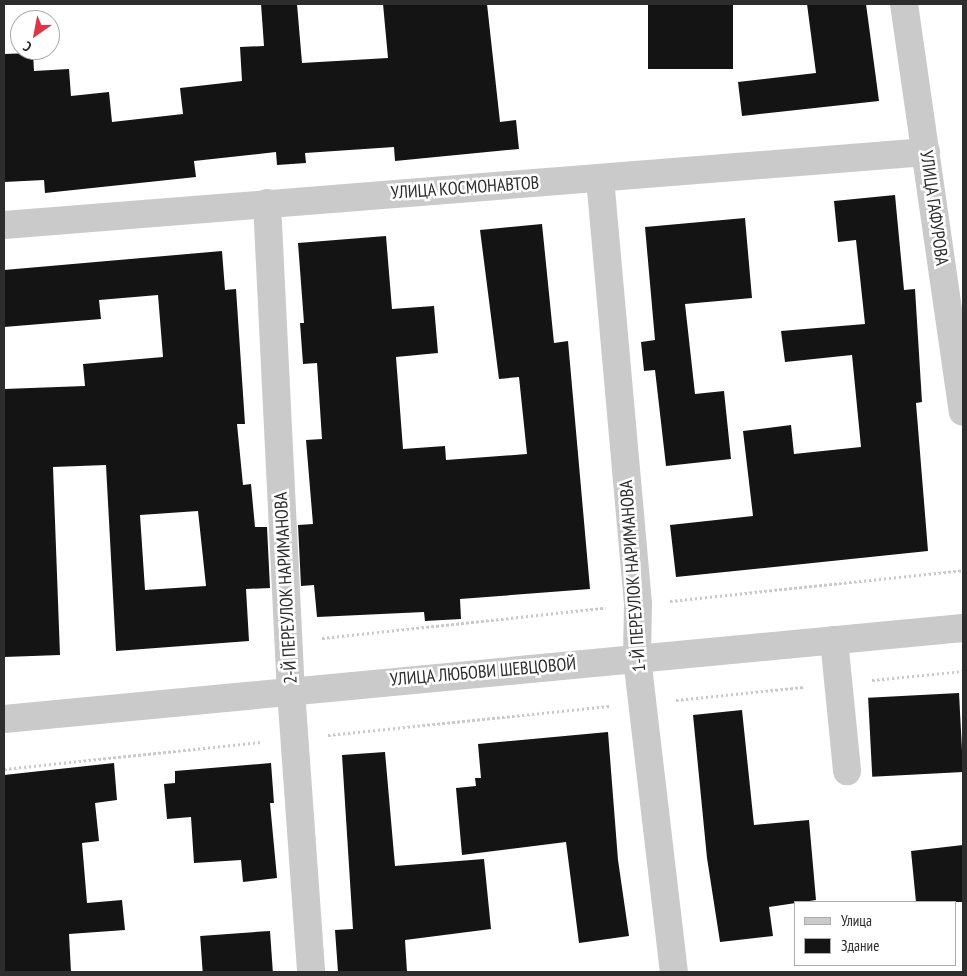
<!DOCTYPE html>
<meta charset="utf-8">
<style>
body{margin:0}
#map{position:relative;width:967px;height:976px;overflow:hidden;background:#fff;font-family:"PT Sans Narrow",sans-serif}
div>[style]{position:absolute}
.building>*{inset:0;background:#141414;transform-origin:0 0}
.path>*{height:3px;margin-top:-1.5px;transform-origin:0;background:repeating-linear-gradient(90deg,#cacaca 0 2.5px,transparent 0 5px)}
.minor>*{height:28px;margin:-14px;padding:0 14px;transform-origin:14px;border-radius:14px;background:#cacaca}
span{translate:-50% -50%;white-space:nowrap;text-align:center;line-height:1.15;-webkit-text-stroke:5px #fff;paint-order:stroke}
.street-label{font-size:18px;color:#2d2d2d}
.frame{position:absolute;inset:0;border:5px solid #2d2d2d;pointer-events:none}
.legend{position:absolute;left:794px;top:901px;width:162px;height:65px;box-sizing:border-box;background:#fff;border:1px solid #ababab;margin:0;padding:6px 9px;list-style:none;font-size:15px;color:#2d2d2d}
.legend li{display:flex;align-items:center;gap:10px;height:25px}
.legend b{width:25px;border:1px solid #ababab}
.north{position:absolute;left:10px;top:10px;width:50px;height:50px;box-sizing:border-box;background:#fff;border:1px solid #ababab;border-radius:50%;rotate:213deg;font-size:14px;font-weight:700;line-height:20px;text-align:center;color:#2d2d2d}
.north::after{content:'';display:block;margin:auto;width:18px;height:22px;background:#e03346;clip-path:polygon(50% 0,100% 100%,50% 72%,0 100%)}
</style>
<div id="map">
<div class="building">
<div style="clip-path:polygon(261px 4px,297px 4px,302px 63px,388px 58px,383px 4px,487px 4px,500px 122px,516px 120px,519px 149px,395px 161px,394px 147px,305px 153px,306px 163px,277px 165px,276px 152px,194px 161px,196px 177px,45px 193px,44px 180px,4px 182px,4px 54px,33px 53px,34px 71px,69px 69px,71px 96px,109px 92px,112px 122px,183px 114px,180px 88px,242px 81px,240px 47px,264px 46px)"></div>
<div style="left:648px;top:4px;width:85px;height:65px"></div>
<div style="clip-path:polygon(807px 4px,866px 4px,879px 101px,742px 116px,738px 82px,816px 73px)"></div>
<div style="clip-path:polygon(895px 195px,904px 290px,915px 289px,922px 402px,916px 403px,928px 551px,676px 577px,670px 525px,753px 516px,743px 431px,791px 425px,794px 454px,861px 447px,852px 355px,785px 362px,781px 331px,865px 324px,856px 240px,838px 242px,834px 201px)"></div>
<div style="clip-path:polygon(745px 218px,752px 298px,685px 304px,695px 394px,724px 391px,731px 459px,666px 466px,655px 370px,644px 371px,641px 342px,655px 340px,645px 227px)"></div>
<div style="clip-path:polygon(542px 224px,554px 343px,568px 341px,590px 589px,460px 599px,461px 619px,425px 621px,424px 612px,317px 617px,314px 585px,301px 586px,298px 525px,313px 524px,306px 440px,322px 439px,317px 363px,303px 364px,300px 323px,304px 323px,298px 243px,386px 236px,392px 309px,434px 306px,438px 353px,396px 357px,403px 449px,445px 446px,446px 460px,527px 454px,519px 377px,499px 379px,480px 230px)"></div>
<div style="clip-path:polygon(evenodd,222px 251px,225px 290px,236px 289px,245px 424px,237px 424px,243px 485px,251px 484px,255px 527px,267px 527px,270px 588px,246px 589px,249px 641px,116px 651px,106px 465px,53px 467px,60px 655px,4px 657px,4px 389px,85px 386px,83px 364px,163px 357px,158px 295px,99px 300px,101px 319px,4px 327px,4px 270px,222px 251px,198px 511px,206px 586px,145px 590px,140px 515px,198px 511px)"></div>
<div style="left:959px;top:693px;width:79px;height:91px;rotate:87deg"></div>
<div style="clip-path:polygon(742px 710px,754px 825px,809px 820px,816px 900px,769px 907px,773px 936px,720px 942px,707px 858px,693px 715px)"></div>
<div style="clip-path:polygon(608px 732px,618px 860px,629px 936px,579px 943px,566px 842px,462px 855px,456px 788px,476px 786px,475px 778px,481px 778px,478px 744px)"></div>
<div style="clip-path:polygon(385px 752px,395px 866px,484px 859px,491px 929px,405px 940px,407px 972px,338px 972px,335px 930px,353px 929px,342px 755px)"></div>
<div style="clip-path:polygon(114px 763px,117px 800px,95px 803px,99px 841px,82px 843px,87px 903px,122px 900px,125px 930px,69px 934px,71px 972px,4px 972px,4px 775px)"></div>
<div style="clip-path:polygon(271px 763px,274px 803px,270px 803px,277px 878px,243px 882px,241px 860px,194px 863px,191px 817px,167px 819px,164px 784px,175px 783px,175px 771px)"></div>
<div style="clip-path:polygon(963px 845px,963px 902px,916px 902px,911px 851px)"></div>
<div style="left:270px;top:931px;width:41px;height:70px;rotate:86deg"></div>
</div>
<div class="path">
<div style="left:670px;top:601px;width:295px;rotate:-6deg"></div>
<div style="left:322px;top:638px;width:285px;rotate:-6.1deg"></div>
<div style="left:872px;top:680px;width:91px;rotate:-5.6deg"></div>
<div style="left:676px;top:700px;width:129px;rotate:-5.8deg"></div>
<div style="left:328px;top:735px;width:283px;rotate:-5.9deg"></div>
<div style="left:4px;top:769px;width:259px;rotate:-6deg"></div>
</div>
<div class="minor">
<div style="left:904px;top:4px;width:412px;rotate:81.8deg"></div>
<div style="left:600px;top:178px;width:428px;rotate:84.9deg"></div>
<div style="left:638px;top:604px;width:54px;rotate:91.1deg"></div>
<div style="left:637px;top:658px;width:316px;rotate:83.3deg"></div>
<div style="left:267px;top:203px;width:489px;rotate:87.2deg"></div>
<div style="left:291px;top:691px;width:282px;rotate:85.9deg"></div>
<div style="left:4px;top:225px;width:925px;rotate:-4.53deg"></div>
<div style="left:834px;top:640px;width:132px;rotate:84.3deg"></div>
<div style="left:4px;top:719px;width:963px;rotate:-5.42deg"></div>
</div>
<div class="street-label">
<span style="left:465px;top:188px;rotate:-4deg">УЛИЦА КОСМОНАВТОВ</span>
<span style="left:934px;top:208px;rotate:82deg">УЛИЦА ГАФУРОВА</span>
<span style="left:633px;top:576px;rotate:-94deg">1-Й ПЕРЕУЛОК НАРИМАНОВА</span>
<span style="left:286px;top:588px;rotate:-93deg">2-Й ПЕРЕУЛОК НАРИМАНОВА</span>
<span style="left:483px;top:672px;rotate:-5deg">УЛИЦА ЛЮБОВИ ШЕВЦОВОЙ</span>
</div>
<div class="frame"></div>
<ul class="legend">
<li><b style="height:6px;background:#cacaca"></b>Улица</li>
<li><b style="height:14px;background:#141414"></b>Здание</li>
</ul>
<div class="north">С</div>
</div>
